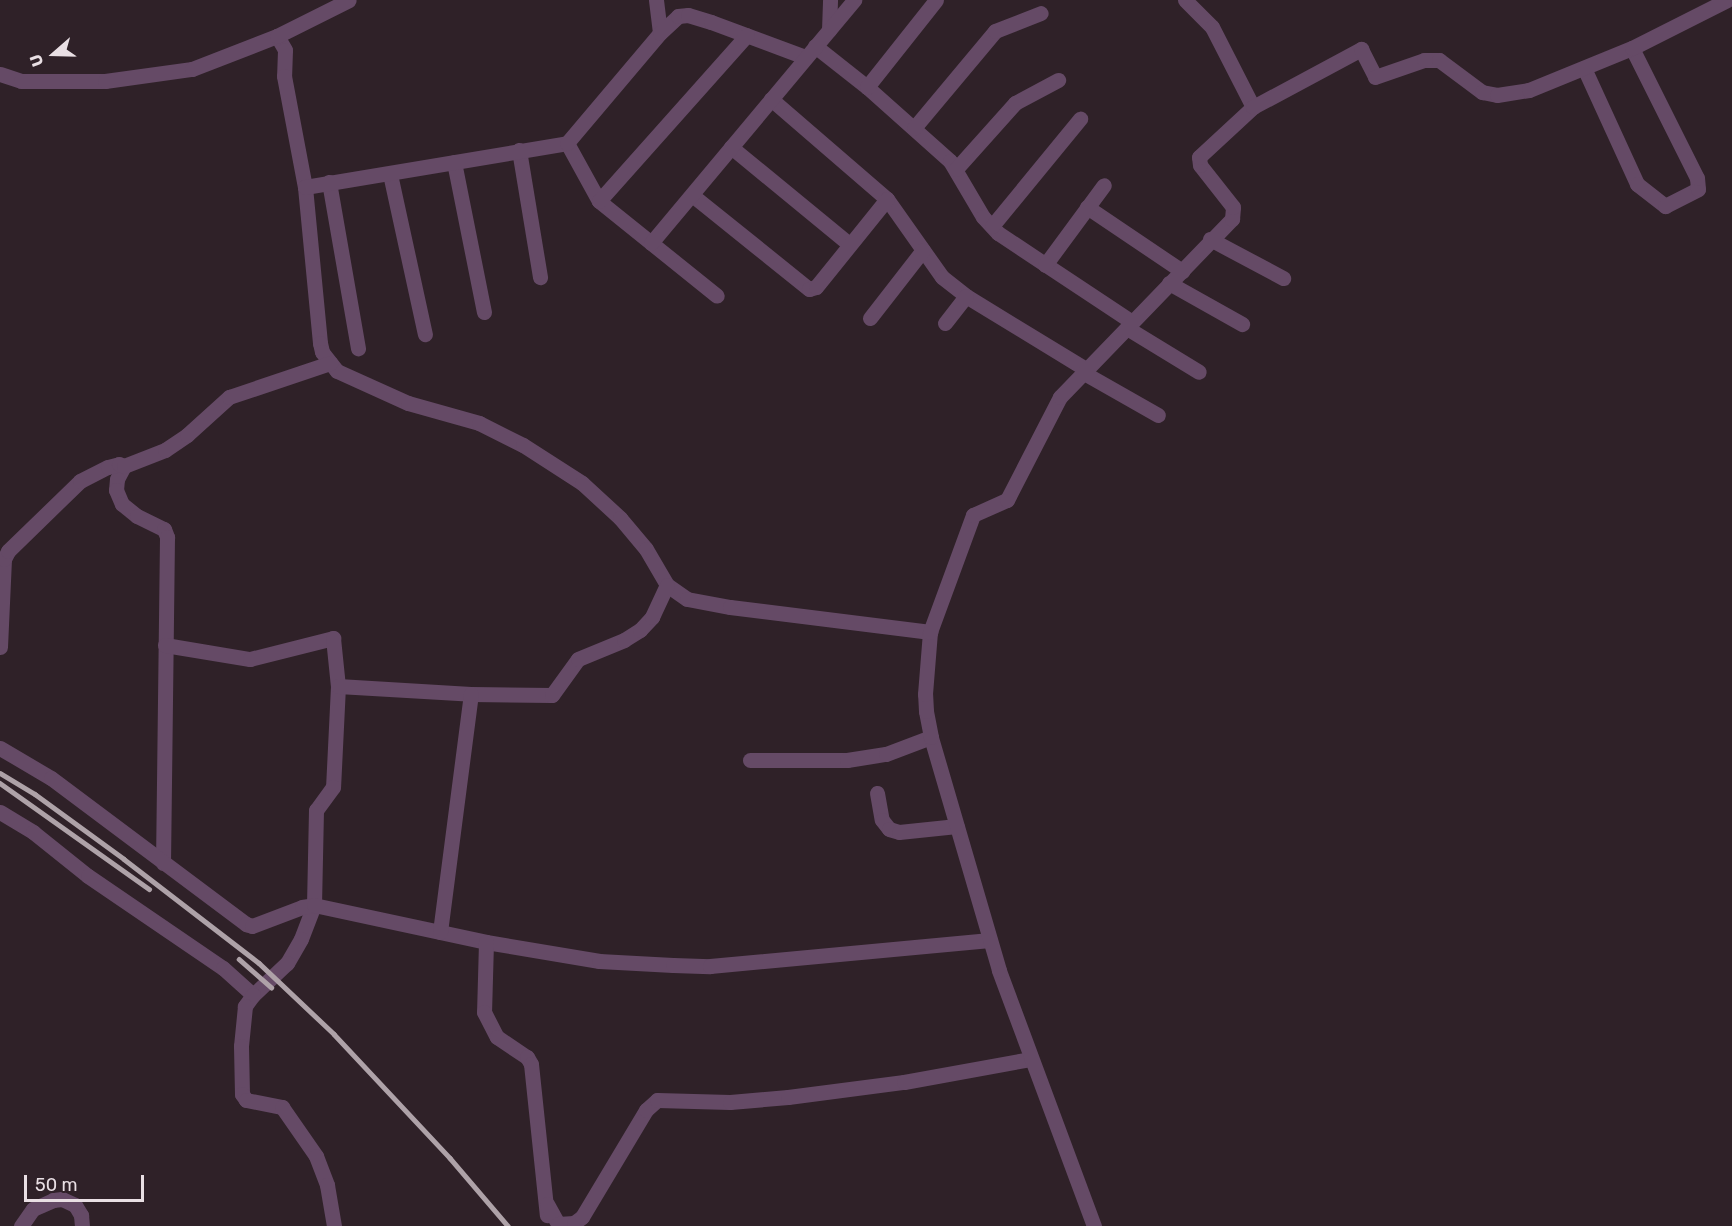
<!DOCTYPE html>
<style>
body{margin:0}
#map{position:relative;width:1732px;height:1226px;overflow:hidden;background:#2f2128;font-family:Rubik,sans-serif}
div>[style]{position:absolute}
.minor>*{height:15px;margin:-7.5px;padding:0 7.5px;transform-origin:7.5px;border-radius:7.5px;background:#654a66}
.rail>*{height:4.5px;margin:-2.25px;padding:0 2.25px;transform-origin:2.25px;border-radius:2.25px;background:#aea2a8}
span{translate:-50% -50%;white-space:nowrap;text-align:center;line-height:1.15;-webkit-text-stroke:4.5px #2f2128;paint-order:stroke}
.north{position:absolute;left:24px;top:24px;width:60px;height:60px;-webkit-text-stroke:4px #2f2128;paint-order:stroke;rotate:250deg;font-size:16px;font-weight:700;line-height:24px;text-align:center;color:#e9dfe4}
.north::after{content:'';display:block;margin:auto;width:21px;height:27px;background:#e9dfe4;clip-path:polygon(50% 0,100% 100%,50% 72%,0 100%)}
.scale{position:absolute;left:24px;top:1175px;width:120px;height:27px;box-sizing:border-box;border:3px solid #e9dfe4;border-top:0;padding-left:8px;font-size:18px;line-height:21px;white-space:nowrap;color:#e9dfe4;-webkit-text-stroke:4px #2f2128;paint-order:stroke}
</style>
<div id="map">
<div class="minor">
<div style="left:656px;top:0;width:33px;rotate:83deg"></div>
<div style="left:1185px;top:0;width:38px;rotate:45deg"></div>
<div style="left:1212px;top:27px;width:90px;rotate:62.9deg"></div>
<div style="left:829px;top:30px;width:30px;rotate:-88deg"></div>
<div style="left:277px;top:36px;width:16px;rotate:60deg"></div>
<div style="left:285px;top:50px;width:26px;rotate:92deg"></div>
<div style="left:284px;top:76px;width:113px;rotate:79.3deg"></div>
<div style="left:305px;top:187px;width:157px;rotate:84.5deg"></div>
<div style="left:320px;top:343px;width:9px;rotate:77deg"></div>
<div style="left:322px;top:352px;width:24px;rotate:52deg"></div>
<div style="left:337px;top:371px;width:78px;rotate:24.3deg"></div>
<div style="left:408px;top:403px;width:74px;rotate:15.7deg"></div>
<div style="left:479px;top:423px;width:49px;rotate:26.6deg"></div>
<div style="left:523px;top:445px;width:70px;rotate:32.8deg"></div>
<div style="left:582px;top:483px;width:52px;rotate:42.6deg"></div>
<div style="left:620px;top:518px;width:40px;rotate:50deg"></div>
<div style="left:646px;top:549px;width:42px;rotate:59.7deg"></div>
<div style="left:667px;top:585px;width:24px;rotate:35deg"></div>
<div style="left:687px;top:599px;width:44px;rotate:10.5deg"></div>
<div style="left:730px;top:607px;width:202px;rotate:7.1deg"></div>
<div style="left:815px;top:46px;width:66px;rotate:38.3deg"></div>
<div style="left:867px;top:87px;width:111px;rotate:41.7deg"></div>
<div style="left:950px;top:161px;width:65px;rotate:59.5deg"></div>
<div style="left:983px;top:217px;width:22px;rotate:47deg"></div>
<div style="left:998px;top:233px;width:161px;rotate:33.6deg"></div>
<div style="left:1584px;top:68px;width:128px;rotate:65.4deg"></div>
<div style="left:1637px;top:184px;width:36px;rotate:38deg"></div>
<div style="left:1665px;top:206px;width:37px;rotate:-27deg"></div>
<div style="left:1698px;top:189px;width:11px;rotate:-95deg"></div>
<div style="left:1697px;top:178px;width:145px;rotate:-116.6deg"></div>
<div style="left:0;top:74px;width:22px;rotate:18deg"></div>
<div style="left:21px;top:81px;width:84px"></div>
<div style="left:105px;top:81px;width:88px;rotate:-7.9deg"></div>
<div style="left:192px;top:69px;width:91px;rotate:-21.2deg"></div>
<div style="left:277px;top:36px;width:80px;rotate:-26.6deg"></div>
<div style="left:867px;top:87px;width:111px;rotate:-51.6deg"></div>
<div style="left:771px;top:99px;width:153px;rotate:40.8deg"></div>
<div style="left:887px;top:199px;width:95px;rotate:54.8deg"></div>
<div style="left:942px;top:277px;width:31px;rotate:38deg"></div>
<div style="left:966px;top:296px;width:142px;rotate:31.4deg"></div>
<div style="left:914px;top:128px;width:126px;rotate:-50.1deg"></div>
<div style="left:995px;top:31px;width:49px;rotate:-21.4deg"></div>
<div style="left:567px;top:143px;width:66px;rotate:61.1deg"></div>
<div style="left:599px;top:201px;width:151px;rotate:38.8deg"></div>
<div style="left:731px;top:147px;width:153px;rotate:39.4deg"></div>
<div style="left:519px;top:150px;width:129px;rotate:80.6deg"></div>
<div style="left:454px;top:162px;width:153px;rotate:78.7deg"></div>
<div style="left:956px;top:169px;width:89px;rotate:-48.2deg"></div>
<div style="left:1015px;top:103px;width:49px;rotate:-28.1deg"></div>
<div style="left:390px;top:174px;width:164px;rotate:77.7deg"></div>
<div style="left:329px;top:182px;width:169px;rotate:80.1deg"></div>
<div style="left:305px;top:187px;width:266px;rotate:-9.5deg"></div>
<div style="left:567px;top:143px;width:144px;rotate:-49.8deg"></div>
<div style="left:660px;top:33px;width:25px;rotate:-43deg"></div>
<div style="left:678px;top:16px;width:10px;rotate:-6deg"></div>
<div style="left:688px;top:15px;width:24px;rotate:17deg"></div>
<div style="left:711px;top:22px;width:100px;rotate:20.4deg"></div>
<div style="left:692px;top:195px;width:150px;rotate:38.8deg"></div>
<div style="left:809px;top:289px;width:7px;rotate:-16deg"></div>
<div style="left:816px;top:287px;width:113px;rotate:-51.1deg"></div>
<div style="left:599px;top:201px;width:222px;rotate:-48.3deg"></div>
<div style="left:1087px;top:207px;width:115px;rotate:34deg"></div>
<div style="left:992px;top:226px;width:139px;rotate:-50.6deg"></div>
<div style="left:1210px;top:239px;width:83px;rotate:28.1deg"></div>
<div style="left:651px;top:243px;width:317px;rotate:-50.1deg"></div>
<div style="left:1045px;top:265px;width:99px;rotate:-53.6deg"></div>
<div style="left:1169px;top:283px;width:84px;rotate:29.3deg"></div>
<div style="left:870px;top:318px;width:86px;rotate:-52.1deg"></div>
<div style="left:945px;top:323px;width:34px;rotate:-52deg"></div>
<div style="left:1127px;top:328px;width:84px;rotate:31.4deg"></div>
<div style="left:1084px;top:373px;width:85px;rotate:29.6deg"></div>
<div style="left:124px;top:466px;width:15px;rotate:118deg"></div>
<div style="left:117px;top:479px;width:11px;rotate:95deg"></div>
<div style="left:116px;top:490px;width:15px;rotate:67deg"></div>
<div style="left:122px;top:504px;width:19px;rotate:39deg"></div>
<div style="left:137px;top:516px;width:30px;rotate:26deg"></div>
<div style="left:164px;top:529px;width:9px;rotate:69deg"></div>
<div style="left:167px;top:537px;width:326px;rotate:90.7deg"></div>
<div style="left:165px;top:645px;width:86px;rotate:9.4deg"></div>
<div style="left:250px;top:659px;width:86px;rotate:-14.2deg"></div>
<div style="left:333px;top:638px;width:48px;rotate:84.1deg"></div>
<div style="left:338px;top:686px;width:101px;rotate:92.8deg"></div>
<div style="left:333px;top:787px;width:29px;rotate:126deg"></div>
<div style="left:316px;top:810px;width:95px;rotate:91.2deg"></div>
<div style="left:314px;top:905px;width:36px;rotate:111deg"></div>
<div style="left:301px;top:939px;width:28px;rotate:120deg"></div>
<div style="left:287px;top:963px;width:47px;rotate:136.7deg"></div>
<div style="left:0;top:647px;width:88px;rotate:-87.4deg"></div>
<div style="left:4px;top:559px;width:9px;rotate:-63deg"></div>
<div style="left:8px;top:551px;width:100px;rotate:-44.2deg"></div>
<div style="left:80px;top:481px;width:31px;rotate:-27deg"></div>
<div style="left:108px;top:467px;width:11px;rotate:-15deg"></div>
<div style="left:119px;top:464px;width:5px;rotate:22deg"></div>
<div style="left:124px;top:466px;width:44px;rotate:-21.3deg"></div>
<div style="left:165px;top:450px;width:27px;rotate:-34deg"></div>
<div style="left:187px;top:435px;width:57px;rotate:-42.1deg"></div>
<div style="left:229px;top:397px;width:107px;rotate:-18.6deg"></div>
<div style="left:338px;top:686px;width:133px;rotate:3.4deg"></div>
<div style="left:471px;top:694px;width:81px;rotate:0.7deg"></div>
<div style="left:552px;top:695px;width:44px;rotate:-54.2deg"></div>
<div style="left:578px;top:659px;width:50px;rotate:-22.4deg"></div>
<div style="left:624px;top:640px;width:19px;rotate:-32deg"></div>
<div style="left:640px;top:630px;width:18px;rotate:-47deg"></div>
<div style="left:652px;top:617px;width:35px;rotate:-65deg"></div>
<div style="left:0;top:748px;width:59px;rotate:30.5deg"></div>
<div style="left:51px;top:778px;width:244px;rotate:36.8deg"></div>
<div style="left:246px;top:924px;width:6px;rotate:18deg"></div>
<div style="left:252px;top:926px;width:53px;rotate:-20.8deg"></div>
<div style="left:302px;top:907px;width:12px;rotate:-9deg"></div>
<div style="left:314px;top:905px;width:176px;rotate:12.1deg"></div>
<div style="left:486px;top:942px;width:115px;rotate:9.5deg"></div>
<div style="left:599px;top:961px;width:74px;rotate:3.1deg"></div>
<div style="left:673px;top:965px;width:37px;rotate:2deg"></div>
<div style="left:710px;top:966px;width:281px;rotate:-5.3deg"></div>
<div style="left:750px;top:760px;width:97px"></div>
<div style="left:847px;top:760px;width:39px;rotate:-9deg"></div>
<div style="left:886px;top:754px;width:48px;rotate:-20.7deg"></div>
<div style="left:877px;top:793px;width:27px;rotate:80deg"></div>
<div style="left:882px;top:820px;width:11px;rotate:52deg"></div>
<div style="left:889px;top:829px;width:10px;rotate:17deg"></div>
<div style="left:899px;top:832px;width:58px;rotate:-5.9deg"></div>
<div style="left:0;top:812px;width:39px;rotate:31deg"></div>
<div style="left:33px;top:832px;width:70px;rotate:38.7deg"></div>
<div style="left:88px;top:876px;width:163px;rotate:34.3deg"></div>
<div style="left:223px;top:968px;width:40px;rotate:42deg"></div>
<div style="left:253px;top:995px;width:14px;rotate:126deg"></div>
<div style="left:245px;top:1006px;width:40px;rotate:95.7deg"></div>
<div style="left:241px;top:1046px;width:48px;rotate:88.8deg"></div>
<div style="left:242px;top:1094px;width:7px;rotate:56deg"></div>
<div style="left:246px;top:1100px;width:37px;rotate:11deg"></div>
<div style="left:282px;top:1107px;width:60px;rotate:55.2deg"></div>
<div style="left:316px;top:1156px;width:31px;rotate:69deg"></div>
<div style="left:327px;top:1185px;width:42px;rotate:80.3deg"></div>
<div style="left:440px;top:932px;width:240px;rotate:-82.6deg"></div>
<div style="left:486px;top:942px;width:70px;rotate:91.6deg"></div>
<div style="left:484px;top:1012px;width:28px;rotate:63deg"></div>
<div style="left:497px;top:1037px;width:36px;rotate:34deg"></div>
<div style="left:527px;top:1057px;width:8px;rotate:60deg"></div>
<div style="left:531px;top:1064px;width:152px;rotate:84deg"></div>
<div style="left:547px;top:1204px;width:23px;rotate:61deg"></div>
<div style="left:558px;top:1224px;width:16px;rotate:-4deg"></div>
<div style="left:574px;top:1223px;width:10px;rotate:-37deg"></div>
<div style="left:582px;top:1217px;width:125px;rotate:-59.1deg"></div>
<div style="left:646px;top:1110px;width:15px;rotate:-42deg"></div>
<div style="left:657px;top:1100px;width:73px;rotate:1.6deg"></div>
<div style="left:730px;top:1102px;width:58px;rotate:-4.9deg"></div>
<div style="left:788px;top:1097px;width:117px;rotate:-7.4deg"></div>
<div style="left:904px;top:1082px;width:128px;rotate:-10.3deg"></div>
<div style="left:21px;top:1226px;width:21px;rotate:-55deg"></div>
<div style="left:33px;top:1209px;width:22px;rotate:-24deg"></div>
<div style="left:53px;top:1200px;width:9px;rotate:-6deg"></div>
<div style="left:62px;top:1199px;width:14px;rotate:25deg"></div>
<div style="left:75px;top:1205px;width:12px;rotate:59deg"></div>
<div style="left:81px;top:1215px;width:11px;rotate:85deg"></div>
<div style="left:1094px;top:1226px;width:273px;rotate:-110.4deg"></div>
<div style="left:999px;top:970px;width:243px;rotate:-106.3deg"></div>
<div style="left:931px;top:737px;width:26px;rotate:-101deg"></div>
<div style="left:926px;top:711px;width:17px;rotate:-93deg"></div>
<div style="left:925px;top:694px;width:62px;rotate:-85.4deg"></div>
<div style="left:930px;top:632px;width:125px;rotate:-69.8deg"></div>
<div style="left:973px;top:515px;width:37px;rotate:-24deg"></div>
<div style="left:1007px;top:500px;width:116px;rotate:-62.8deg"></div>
<div style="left:1060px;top:397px;width:248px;rotate:-46deg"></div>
<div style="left:1232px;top:219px;width:12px;rotate:-85deg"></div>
<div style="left:1233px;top:207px;width:53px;rotate:-128.2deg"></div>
<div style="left:1200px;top:165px;width:8px;rotate:-97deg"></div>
<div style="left:1199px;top:157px;width:74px;rotate:-42.8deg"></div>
<div style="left:1253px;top:107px;width:123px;rotate:-28.2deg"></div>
<div style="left:1361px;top:49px;width:31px;rotate:63deg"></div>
<div style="left:1375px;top:77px;width:52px;rotate:-19.1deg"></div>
<div style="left:1424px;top:60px;width:15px"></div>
<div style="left:1439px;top:60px;width:54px;rotate:36.7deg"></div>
<div style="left:1482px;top:92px;width:15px;rotate:11deg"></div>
<div style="left:1497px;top:95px;width:32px;rotate:-9deg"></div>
<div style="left:1529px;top:90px;width:111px;rotate:-22.2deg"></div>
<div style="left:1632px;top:48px;width:106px;rotate:-26.8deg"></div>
</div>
<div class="rail">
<div style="left:0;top:773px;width:41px;rotate:31deg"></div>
<div style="left:35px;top:794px;width:110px;rotate:36.1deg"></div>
<div style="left:124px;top:859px;width:170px;rotate:37.6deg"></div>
<div style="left:259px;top:963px;width:103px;rotate:43.4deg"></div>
<div style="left:334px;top:1034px;width:170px;rotate:46.9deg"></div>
<div style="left:450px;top:1158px;width:89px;rotate:49.5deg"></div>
<div style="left:0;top:783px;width:183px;rotate:35.4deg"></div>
<div style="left:239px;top:959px;width:43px;rotate:41.2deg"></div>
</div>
<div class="north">U</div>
<div class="scale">50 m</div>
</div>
